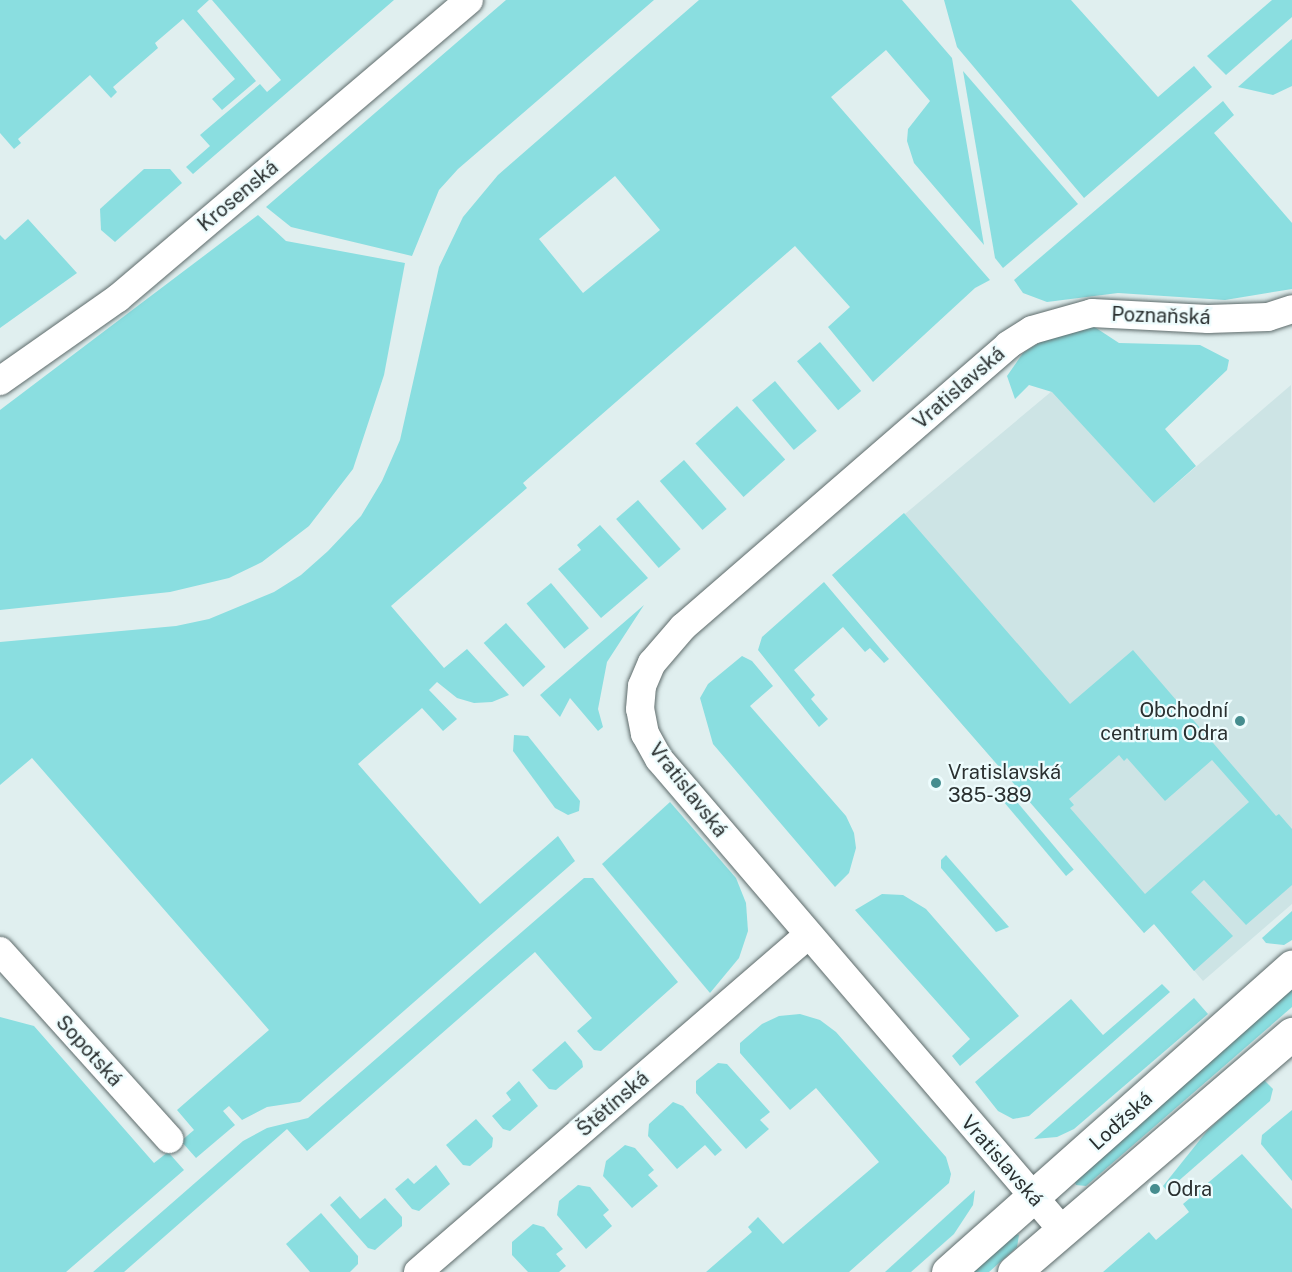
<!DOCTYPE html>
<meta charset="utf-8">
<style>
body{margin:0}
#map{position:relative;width:1292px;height:1272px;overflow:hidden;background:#e0efef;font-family:"Public Sans",sans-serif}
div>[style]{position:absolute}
.built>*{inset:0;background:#cde4e5}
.green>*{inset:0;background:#8adee0;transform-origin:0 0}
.roads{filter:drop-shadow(0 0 2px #5e6b6b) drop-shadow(0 0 2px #5e6b6b)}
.minor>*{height:28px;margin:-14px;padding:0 14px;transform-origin:14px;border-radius:14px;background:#fff}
.tertiary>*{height:33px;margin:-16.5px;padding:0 16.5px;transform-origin:16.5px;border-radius:16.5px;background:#fff}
.dots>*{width:16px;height:16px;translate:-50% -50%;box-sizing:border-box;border:3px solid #edfcfd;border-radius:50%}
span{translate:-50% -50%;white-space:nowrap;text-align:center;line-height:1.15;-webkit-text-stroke:4.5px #edfcfd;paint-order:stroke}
.street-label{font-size:20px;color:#2a3030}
.poi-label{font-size:20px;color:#2a3030}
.right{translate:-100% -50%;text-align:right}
.left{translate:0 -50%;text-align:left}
</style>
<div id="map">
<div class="built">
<div style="clip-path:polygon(1291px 385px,1292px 904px,1203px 981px,1154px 924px,1144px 933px,832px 575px,1052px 391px,1154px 503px)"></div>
</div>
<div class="green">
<div style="clip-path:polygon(0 0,209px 0,197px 11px,256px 81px,222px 110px,212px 99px,235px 79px,183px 19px,155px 43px,158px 48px,113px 87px,117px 92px,111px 98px,90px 75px,18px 139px,21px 143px,14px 149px,0 133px)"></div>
<div style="clip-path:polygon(212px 0,394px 0,193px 174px,186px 167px,210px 146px,200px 135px,260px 84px,267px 92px,281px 80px)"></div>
<div style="clip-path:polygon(506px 0,654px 0,458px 169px,439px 190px,412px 256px,291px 227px,266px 207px)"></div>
<div style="clip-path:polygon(evenodd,699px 0,902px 0,952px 58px,984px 245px,914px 163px,907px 141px,908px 129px,930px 101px,886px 50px,831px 97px,990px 280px,975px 288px,873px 382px,828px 327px,850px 307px,795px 246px,523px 483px,527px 488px,391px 606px,444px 668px,467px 649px,509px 695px,492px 702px,474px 703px,457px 698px,437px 682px,429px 690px,457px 719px,443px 731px,422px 708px,358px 764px,480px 904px,558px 836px,575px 861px,300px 1102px,267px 1107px,242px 1120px,229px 1106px,223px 1111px,235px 1125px,196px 1158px,181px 1141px,194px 1130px,177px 1110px,269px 1030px,32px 758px,0 785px,0 642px,176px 626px,209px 619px,274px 592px,301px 575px,328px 551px,361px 516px,382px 481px,400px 440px,439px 267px,463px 217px,498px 175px,699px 0,615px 176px,660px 230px,583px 293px,539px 239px,615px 176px)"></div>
<div style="clip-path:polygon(944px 0,1071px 0,1158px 97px,1194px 66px,1212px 87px,1084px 198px,957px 47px)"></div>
<div style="clip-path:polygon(1272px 0,1292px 0,1292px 17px,1226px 75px,1207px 56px)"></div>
<div style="clip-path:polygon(1292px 39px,1292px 86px,1273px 95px,1238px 87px)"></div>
<div style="clip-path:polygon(963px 71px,1078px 204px,1003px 268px,995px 258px)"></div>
<div style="clip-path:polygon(1223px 101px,1234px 115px,1214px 133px,1292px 223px,1292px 289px,1225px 300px,1118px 293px,1047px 302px,1023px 293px,1014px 280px)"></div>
<div style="clip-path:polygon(144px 169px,170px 169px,182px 183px,115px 242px,101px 230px,100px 209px)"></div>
<div style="clip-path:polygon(258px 215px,286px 241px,405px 263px,384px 375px,353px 469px,309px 526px,262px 562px,229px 578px,170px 592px,0 610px,0 410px)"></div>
<div style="clip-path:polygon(28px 219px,77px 273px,0 328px,0 235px,5px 240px)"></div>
<div style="clip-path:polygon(1093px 326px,1119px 343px,1200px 345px,1229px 360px,1227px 370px,1165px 429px,1196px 466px,1154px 503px,1052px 392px,1029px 385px,1015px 399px,1007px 376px,1023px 353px,1045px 339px)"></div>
<div style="left:820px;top:342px;width:64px;height:30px;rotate:50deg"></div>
<div style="left:775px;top:381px;width:65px;height:30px;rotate:50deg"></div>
<div style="left:737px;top:406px;width:72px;height:56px;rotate:48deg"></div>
<div style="left:684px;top:460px;width:65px;height:32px;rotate:49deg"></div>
<div style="left:638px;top:500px;width:65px;height:29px;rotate:49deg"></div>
<div style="clip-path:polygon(evenodd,904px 513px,1070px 704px,1133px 650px,1276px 816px,1279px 814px,1292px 829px,1292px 885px,1246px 925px,1204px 880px,1191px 892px,1233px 936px,1194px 971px,1154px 924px,1144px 933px,832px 575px,904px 513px,1119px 755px,1124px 761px,1127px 758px,1165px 801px,1212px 760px,1249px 802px,1145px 894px,1070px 808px,1074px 805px,1069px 799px,1119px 755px)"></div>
<div style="clip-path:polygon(600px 525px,648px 578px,601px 618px,558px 569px,581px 550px,577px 545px)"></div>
<div style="clip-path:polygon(824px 582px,889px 659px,884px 663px,870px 648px,865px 652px,843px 627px,794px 670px,815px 695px,811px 699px,828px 719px,819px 727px,758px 650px,762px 637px)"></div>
<div style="left:551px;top:583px;width:59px;height:32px;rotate:50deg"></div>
<div style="clip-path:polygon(644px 605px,607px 662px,598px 709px,603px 727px,598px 731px,570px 698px,560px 717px,540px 695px)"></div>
<div style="left:506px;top:623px;width:59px;height:30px;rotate:48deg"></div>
<div style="clip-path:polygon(742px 656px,752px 661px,773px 686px,750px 706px,846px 816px,854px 833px,856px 848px,849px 873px,835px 887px,713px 744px,700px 698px,708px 684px)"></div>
<div style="clip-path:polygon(514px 735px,528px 736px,580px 801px,579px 811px,568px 815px,555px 808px,513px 751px)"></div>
<div style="left:1012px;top:796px;width:96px;height:10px;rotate:50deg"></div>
<div style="clip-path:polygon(670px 802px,736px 878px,746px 903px,748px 931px,739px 958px,710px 993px,602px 864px)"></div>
<div style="clip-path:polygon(946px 855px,1009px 927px,996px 932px,941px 868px,941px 860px)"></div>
<div style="clip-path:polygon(584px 878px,593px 878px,678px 982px,601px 1051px,594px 1050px,577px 1031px,592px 1018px,535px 952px,307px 1151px,287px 1129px,124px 1272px,93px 1272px,243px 1141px,267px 1128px,308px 1118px)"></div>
<div style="clip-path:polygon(882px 894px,903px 895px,926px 909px,1019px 1016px,960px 1066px,952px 1056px,970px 1039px,855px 910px)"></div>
<div style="clip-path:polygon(1292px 911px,1292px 940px,1284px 945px,1266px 943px,1262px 938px)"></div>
<div style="clip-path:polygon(1162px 984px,1170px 992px,1029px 1116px,1013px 1119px,998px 1111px,975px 1082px,1071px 999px,1103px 1035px)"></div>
<div style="clip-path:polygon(1292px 988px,1292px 1007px,1086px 1186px,1076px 1185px,1074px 1180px)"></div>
<div style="clip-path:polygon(1194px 998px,1208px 1014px,1074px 1129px,1057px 1137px,1034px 1139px)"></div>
<div style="clip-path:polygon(800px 1014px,820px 1020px,836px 1032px,946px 1157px,951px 1174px,949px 1183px,849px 1272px,706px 1272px,752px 1232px,748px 1227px,758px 1217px,783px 1244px,879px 1162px,816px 1088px,790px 1110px,740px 1053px,740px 1043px,762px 1024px,779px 1016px)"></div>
<div style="clip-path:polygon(0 1017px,34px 1026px,154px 1163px,168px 1152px,184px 1170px,66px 1272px,0 1272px)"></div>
<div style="clip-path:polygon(565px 1041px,582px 1061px,583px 1067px,556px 1090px,549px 1089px,532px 1070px)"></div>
<div style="clip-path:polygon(718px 1063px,727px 1064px,770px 1112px,760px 1120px,769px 1129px,746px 1149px,696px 1093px,696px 1081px)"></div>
<div style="clip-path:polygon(1263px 1079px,1273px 1089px,1270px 1101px,1167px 1191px,1163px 1186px,1207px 1131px)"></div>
<div style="clip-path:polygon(519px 1081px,538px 1106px,510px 1131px,503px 1129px,492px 1116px,511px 1100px,506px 1093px)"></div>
<div style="clip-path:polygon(673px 1102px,683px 1106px,722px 1150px,715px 1156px,705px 1145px,677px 1169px,648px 1136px,649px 1124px)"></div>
<div style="clip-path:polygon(1292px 1110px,1292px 1181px,1261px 1144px,1262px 1135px)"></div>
<div style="clip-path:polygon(476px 1119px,493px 1138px,492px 1147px,470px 1166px,463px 1165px,446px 1145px)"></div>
<div style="clip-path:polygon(625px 1145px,635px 1148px,654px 1170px,648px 1175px,658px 1186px,632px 1208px,603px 1176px,606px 1161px)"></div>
<div style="clip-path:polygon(1242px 1154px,1292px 1209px,1292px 1272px,1103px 1272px,1149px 1232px,1156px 1240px,1189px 1212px,1183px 1204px)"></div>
<div style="clip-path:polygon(436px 1165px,450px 1184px,419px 1211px,412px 1209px,395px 1189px,408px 1178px,414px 1184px)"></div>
<div style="clip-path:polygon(578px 1185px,590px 1187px,609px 1210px,603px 1215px,612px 1226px,586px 1249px,557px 1215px,559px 1201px)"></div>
<div style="clip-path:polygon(975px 1190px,973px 1205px,954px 1234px,911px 1272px,885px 1272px)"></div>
<div style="clip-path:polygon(340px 1196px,360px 1219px,385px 1198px,402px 1217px,402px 1226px,375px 1250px,368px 1248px,330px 1205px)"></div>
<div style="clip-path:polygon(321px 1213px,358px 1256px,358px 1264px,350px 1272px,310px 1272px,286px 1244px)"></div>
<div style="clip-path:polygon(533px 1224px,544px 1227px,563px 1249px,556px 1254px,566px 1266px,559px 1272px,528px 1272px,512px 1255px,512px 1242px)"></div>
<div style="clip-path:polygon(1012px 1233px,1019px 1235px,1017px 1247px,989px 1272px,965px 1272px)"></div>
</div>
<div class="roads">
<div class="minor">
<div style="left:0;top:381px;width:144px;rotate:-35.1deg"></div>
<div style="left:118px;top:298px;width:460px;rotate:-40.3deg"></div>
<div style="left:0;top:951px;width:253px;rotate:48deg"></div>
<div style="left:1063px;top:1231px;width:621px;rotate:-130.56deg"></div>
<div style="left:659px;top:759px;width:29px;rotate:-119deg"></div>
<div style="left:645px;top:734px;width:25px;rotate:-101deg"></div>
<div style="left:640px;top:709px;width:23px;rotate:-85deg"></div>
<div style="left:642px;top:686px;width:25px;rotate:-67deg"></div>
<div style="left:652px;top:663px;width:48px;rotate:-49.3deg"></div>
<div style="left:683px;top:627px;width:430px;rotate:-40.9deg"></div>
<div style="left:1008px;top:345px;width:28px;rotate:-32deg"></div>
<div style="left:1032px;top:330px;width:62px;rotate:-15.8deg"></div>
<div style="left:1092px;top:313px;width:116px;rotate:3deg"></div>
<div style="left:1208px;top:319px;width:60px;rotate:-1.9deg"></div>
<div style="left:1268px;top:317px;width:25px;rotate:-18deg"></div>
<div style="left:418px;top:1272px;width:515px;rotate:-40.83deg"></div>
</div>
<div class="tertiary">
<div style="left:948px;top:1272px;width:460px;rotate:-41.6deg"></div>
<div style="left:1014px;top:1272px;width:366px;rotate:-40.6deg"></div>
</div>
</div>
<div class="dots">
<div style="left:1240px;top:721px;background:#458d8f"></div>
<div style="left:936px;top:783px;background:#458d8f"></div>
<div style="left:1155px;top:1189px;background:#458d8f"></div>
</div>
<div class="street-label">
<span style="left:238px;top:196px;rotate:-40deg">Krosenská</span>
<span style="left:1161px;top:316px;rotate:2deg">Poznaňská</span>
<span style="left:959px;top:388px;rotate:-41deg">Vratislavská</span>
<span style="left:688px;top:790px;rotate:52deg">Vratislavská</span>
<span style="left:89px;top:1051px;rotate:48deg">Sopotská</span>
<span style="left:613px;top:1104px;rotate:-41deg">Štětínská</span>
<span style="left:1121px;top:1121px;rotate:-42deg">Lodžská</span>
<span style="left:1002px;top:1161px;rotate:49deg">Vratislavská</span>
</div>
<div class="poi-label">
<span class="right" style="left:1228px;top:722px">Obchodní<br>centrum Odra</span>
<span class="left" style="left:948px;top:784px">Vratislavská<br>385-389</span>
<span class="left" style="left:1167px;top:1189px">Odra</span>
</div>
</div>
